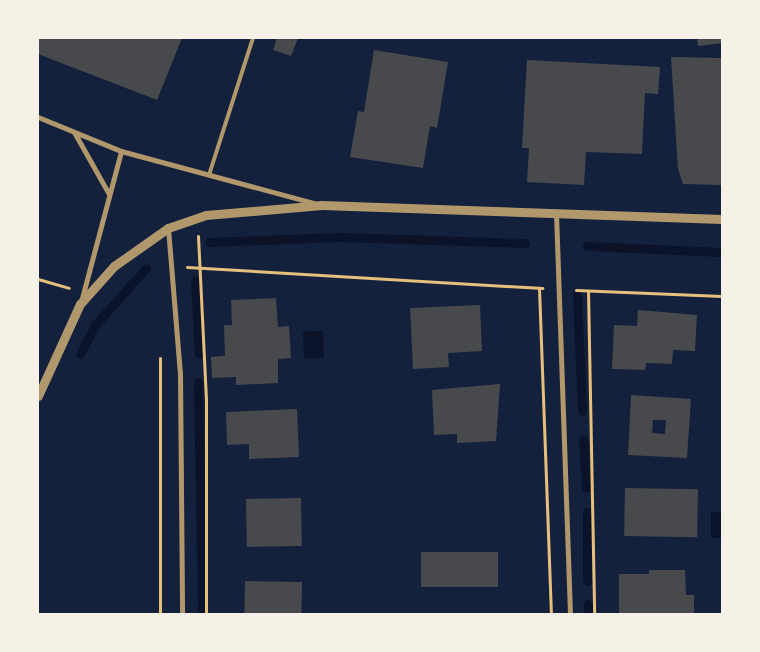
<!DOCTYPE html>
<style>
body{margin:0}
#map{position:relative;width:760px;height:652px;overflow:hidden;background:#14213d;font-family:"Sofia Sans Condensed",sans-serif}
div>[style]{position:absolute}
.water>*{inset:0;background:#0b132b;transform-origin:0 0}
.stream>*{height:9px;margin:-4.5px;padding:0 4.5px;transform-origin:4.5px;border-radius:4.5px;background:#0b132b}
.building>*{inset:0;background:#48494c;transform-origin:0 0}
.path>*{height:3px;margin:-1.5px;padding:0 1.5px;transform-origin:1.5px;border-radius:1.5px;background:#e5c07b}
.service>*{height:4px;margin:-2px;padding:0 2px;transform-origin:2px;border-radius:2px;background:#b1986c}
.minor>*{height:5px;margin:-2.5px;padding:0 2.5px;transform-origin:2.5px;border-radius:2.5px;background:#b1986c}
.tertiary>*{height:9px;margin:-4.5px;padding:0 4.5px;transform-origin:4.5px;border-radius:4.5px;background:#b1986c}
span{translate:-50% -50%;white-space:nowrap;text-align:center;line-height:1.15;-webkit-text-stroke:5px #f6f1e7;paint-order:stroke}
.frame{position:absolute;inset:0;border:39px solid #f6f1e7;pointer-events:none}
</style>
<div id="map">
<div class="water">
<div style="left:323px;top:331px;width:27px;height:20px;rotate:88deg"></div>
<div style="left:711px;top:512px;width:11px;height:26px"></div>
</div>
<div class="stream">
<div style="left:209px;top:242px;width:132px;rotate:-2.2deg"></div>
<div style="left:341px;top:237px;width:184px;rotate:1.9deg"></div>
<div style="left:587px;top:246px;width:135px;rotate:2.5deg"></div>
<div style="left:195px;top:280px;width:74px;rotate:86.9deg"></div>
<div style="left:577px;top:295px;width:116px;rotate:87.5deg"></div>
<div style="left:80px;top:354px;width:34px;rotate:-62deg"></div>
<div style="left:96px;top:324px;width:75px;rotate:-48.2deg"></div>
<div style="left:198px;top:382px;width:232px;rotate:89deg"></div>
<div style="left:583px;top:439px;width:49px;rotate:86.5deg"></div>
<div style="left:587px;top:581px;width:69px;rotate:-90deg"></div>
<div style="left:588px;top:604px;width:10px;rotate:90deg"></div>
</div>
<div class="building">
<div style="clip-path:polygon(38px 38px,182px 38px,157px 100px,38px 54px)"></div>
<div style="clip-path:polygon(277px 38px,298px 38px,291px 56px,273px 50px)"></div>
<div style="clip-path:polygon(697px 38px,722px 38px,722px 43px,698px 46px)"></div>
<div style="clip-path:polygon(374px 50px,448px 62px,437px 128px,430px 126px,423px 168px,350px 157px,358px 111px,364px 112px)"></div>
<div style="clip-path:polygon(671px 57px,721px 58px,722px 185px,683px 184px,678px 169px)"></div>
<div style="clip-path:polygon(527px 60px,660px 67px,658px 94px,645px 93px,642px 154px,586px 152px,584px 185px,527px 182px,529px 148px,522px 148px)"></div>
<div style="clip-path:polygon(276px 298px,278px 327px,289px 326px,291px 358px,278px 359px,278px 383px,236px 385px,236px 377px,212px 378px,211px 357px,225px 356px,224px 325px,232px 325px,231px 300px)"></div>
<div style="clip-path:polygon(480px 305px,482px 351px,448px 353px,449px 367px,413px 369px,410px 308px)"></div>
<div style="clip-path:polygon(638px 310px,697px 315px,695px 351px,673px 350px,672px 364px,646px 363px,645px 370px,612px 369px,614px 325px,637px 326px)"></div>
<div style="clip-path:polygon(500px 384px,496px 441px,457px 443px,457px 434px,434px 435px,432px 390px)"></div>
<div style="clip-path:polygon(evenodd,631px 395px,691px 399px,687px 458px,628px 455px,631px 395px,653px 420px,666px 420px,665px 434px,652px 433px,653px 420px)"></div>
<div style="clip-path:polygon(297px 409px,299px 457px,249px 459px,249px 444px,227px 445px,226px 412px)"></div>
<div style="left:625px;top:488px;width:73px;height:48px;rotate:1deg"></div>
<div style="left:301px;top:498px;width:48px;height:55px;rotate:89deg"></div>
<div style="left:421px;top:552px;width:77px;height:35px"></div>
<div style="clip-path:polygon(649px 570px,685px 570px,686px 595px,694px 595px,694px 614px,619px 614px,619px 574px,649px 574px)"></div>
<div style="left:245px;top:581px;width:57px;height:33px;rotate:1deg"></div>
</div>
<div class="path">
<div style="left:198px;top:236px;width:163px;rotate:87.2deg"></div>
<div style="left:206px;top:399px;width:215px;rotate:90deg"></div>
<div style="left:187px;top:267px;width:356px;rotate:3.4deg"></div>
<div style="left:38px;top:279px;width:32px;rotate:16deg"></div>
<div style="left:539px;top:288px;width:326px;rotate:87.9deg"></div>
<div style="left:576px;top:290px;width:146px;rotate:2.4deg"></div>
<div style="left:588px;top:291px;width:323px;rotate:88.9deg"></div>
<div style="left:160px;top:358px;width:256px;rotate:90deg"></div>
</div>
<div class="service">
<div style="left:209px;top:175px;width:144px;rotate:-72.2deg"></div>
</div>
<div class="minor">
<div style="left:38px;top:117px;width:90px;rotate:22.3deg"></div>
<div style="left:121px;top:151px;width:200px;rotate:15.1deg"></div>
<div style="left:74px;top:132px;width:71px;rotate:60.6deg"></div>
<div style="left:556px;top:213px;width:401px;rotate:88deg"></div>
<div style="left:168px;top:228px;width:145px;rotate:85.3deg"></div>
<div style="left:180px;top:373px;width:241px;rotate:89.5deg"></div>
<div style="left:82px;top:298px;width:152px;rotate:-75.1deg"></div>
</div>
<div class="tertiary">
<div style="left:38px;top:396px;width:101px;rotate:-65.5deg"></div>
<div style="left:80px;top:304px;width:51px;rotate:-48.2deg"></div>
<div style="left:114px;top:266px;width:66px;rotate:-35.1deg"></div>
<div style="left:168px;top:228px;width:40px;rotate:-18.9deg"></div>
<div style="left:206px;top:215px;width:116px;rotate:-4.9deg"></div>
<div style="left:322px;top:205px;width:400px;rotate:2deg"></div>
</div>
<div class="frame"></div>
</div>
